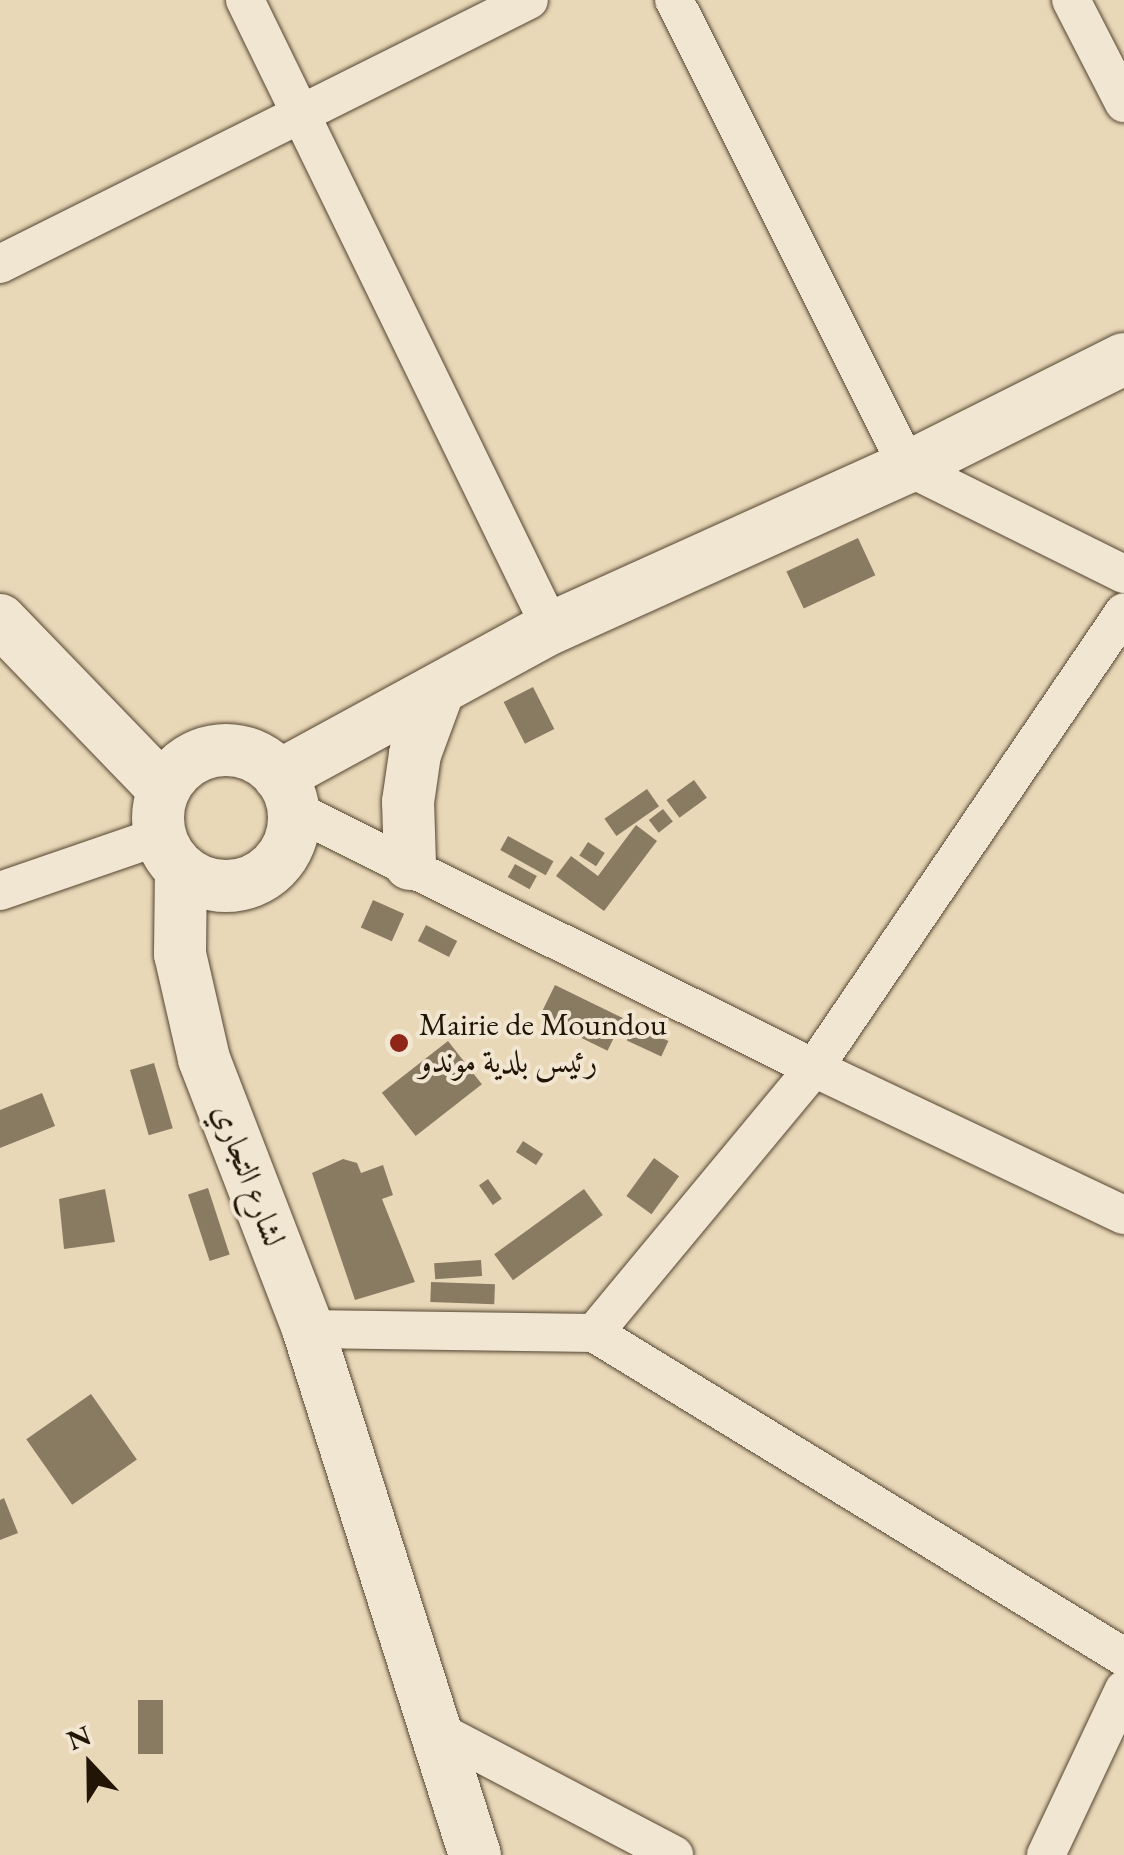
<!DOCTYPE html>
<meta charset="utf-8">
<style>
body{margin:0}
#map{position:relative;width:1124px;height:1855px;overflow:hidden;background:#e9d8b8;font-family:"EB Garamond",Amiri,serif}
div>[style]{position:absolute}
.building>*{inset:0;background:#897a62;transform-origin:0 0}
.roads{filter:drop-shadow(0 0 2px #544632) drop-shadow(0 0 2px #544632)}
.street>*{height:38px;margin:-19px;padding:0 19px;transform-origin:19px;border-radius:19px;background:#f1e6d1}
.secondary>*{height:52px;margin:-26px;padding:0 26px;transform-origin:26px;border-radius:26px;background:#f1e6d1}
.secondary>.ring{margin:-26px;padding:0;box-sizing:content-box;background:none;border:52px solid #f1e6d1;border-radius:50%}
.dots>*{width:28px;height:28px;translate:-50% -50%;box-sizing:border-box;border:5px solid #f1e6d1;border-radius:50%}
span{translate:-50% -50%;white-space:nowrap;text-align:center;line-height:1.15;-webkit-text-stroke:8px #f1e6d1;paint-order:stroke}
.poi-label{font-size:32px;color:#221505}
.left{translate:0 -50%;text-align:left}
.street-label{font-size:32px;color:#221505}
.north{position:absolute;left:40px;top:1715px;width:100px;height:100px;-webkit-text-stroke:8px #f1e6d1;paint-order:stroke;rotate:338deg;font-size:28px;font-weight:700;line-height:40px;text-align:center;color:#221505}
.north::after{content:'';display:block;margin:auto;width:35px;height:45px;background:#221505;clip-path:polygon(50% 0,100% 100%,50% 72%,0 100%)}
</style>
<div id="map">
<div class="building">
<div style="left:858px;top:538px;width:41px;height:79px;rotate:65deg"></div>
<div style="left:533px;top:687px;width:47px;height:33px;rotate:63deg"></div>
<div style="left:694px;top:780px;width:22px;height:34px;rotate:54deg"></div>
<div style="left:647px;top:789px;width:21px;height:52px;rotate:55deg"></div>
<div style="left:663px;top:809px;width:16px;height:18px;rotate:52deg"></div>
<div style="clip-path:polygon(636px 825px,657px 841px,604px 911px,556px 876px,571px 856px,598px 876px)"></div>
<div style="left:508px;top:836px;width:52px;height:16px;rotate:29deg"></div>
<div style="left:588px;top:842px;width:20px;height:16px;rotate:33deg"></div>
<div style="left:515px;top:864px;width:25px;height:15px;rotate:29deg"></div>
<div style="left:373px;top:900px;width:34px;height:30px;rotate:24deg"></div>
<div style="left:426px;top:925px;width:35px;height:18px;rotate:27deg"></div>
<div style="left:555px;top:985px;width:76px;height:36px;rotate:26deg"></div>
<div style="left:634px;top:1025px;width:38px;height:17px;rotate:25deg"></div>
<div style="left:448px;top:1041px;width:55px;height:84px;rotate:52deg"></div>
<div style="left:154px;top:1063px;width:68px;height:25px;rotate:74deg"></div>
<div style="clip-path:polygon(42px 1093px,55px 1126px,0 1148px,0 1110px)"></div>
<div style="left:523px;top:1141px;width:24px;height:13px;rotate:33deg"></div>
<div style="left:654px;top:1158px;width:31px;height:47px;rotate:36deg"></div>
<div style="clip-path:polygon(343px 1159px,357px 1163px,361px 1173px,383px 1165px,393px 1195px,382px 1199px,415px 1282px,355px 1300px,312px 1173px)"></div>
<div style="left:488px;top:1179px;width:24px;height:11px;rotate:55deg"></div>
<div style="left:208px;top:1188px;width:70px;height:21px;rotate:72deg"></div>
<div style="clip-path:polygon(105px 1189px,115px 1242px,64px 1249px,59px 1199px)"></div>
<div style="left:584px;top:1189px;width:32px;height:111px;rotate:54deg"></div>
<div style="left:481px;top:1260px;width:16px;height:47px;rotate:86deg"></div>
<div style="left:431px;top:1282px;width:64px;height:20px;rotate:2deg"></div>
<div style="left:91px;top:1394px;width:80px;height:79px;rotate:55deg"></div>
<div style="clip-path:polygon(4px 1498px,18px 1533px,0 1540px,0 1500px)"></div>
<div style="left:138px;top:1700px;width:25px;height:54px"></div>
</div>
<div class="roads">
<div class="street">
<div style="left:245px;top:0;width:699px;rotate:64.02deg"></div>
<div style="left:674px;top:0;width:522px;rotate:63.39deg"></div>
<div style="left:908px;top:467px;width:241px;rotate:26.4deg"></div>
<div style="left:1071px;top:0;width:116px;rotate:62.8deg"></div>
<div style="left:0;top:264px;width:591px;rotate:-26.52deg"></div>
<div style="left:294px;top:810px;width:580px;rotate:26.39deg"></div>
<div style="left:814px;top:1068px;width:343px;rotate:25.4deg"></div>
<div style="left:0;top:891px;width:169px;rotate:-19deg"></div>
<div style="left:308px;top:1329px;width:286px;rotate:0.8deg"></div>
<div style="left:594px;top:1333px;width:621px;rotate:31.44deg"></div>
<div style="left:594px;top:1333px;width:344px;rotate:-50.3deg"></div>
<div style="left:814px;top:1068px;width:551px;rotate:-55.79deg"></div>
<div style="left:436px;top:1730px;width:269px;rotate:27.7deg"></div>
<div style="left:1046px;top:1855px;width:183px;rotate:-64.8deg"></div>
</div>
<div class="secondary">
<div style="left:0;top:620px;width:236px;rotate:46deg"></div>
<div class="ring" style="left:158px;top:750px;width:84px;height:84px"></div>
<div style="left:279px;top:776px;width:310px;rotate:-28.6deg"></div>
<div style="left:551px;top:628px;width:392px;rotate:-24.3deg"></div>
<div style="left:908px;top:467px;width:241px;rotate:-26.6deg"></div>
<div style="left:410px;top:864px;width:62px;rotate:-91.8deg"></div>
<div style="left:408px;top:802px;width:49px;rotate:-81.7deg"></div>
<div style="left:415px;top:754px;width:69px;rotate:-69.7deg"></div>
<div style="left:181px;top:870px;width:84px;rotate:90.7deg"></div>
<div style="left:180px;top:954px;width:108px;rotate:77.1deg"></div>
<div style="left:204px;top:1059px;width:289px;rotate:68.9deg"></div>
<div style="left:308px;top:1329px;width:552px;rotate:72.39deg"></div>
</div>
</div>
<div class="dots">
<div style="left:399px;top:1043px;background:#8f2418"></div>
</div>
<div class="poi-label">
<span class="left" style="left:419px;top:1043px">Mairie de Moundou<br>رئيس بلدية موندو</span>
</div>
<div class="street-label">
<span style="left:249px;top:1175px;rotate:69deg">لشارع التجاري</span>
</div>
<div class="north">N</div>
</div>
